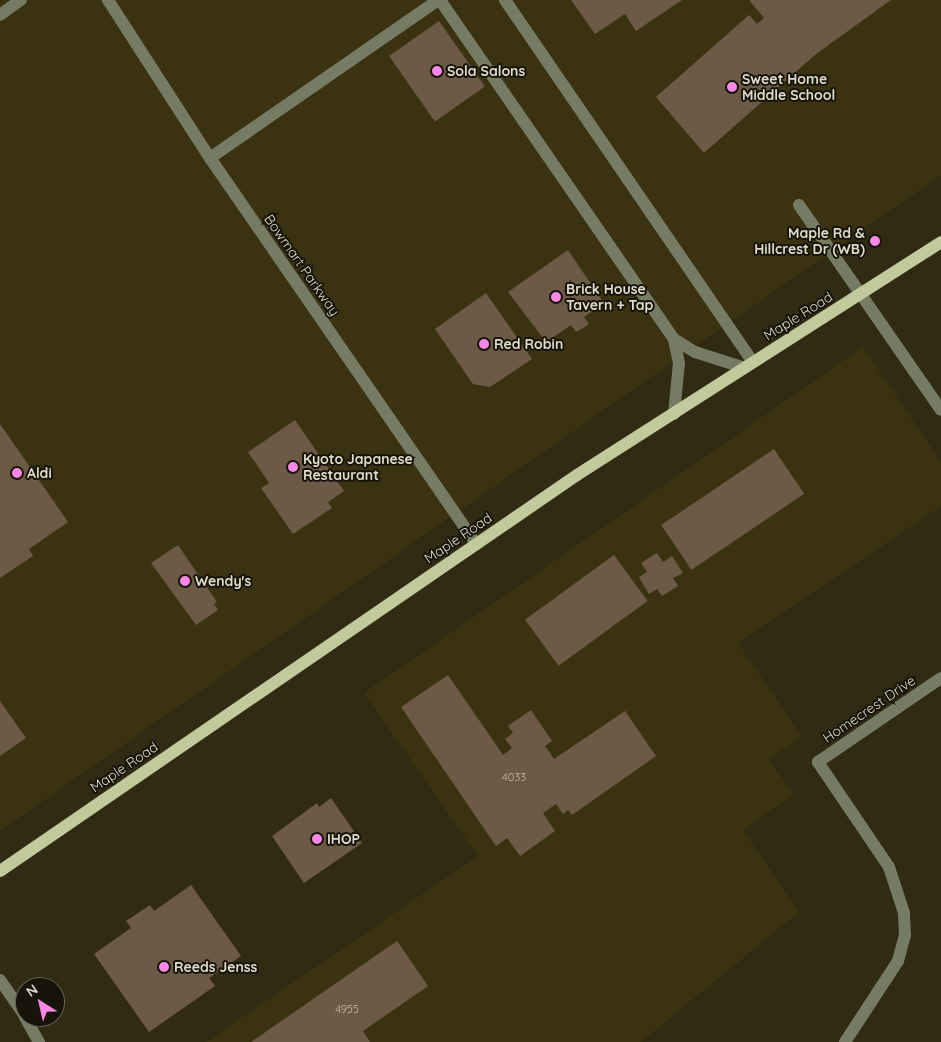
<!DOCTYPE html>
<style>
body{margin:0}
#map{position:relative;width:941px;height:1042px;overflow:hidden;background:#322b13;font-family:Quicksand,sans-serif}
div>[style]{position:absolute}
.built>*{inset:0;background:#3b3212}
.building>*{inset:0;background:#6d5a46;transform-origin:0 0}
.minor>*{height:12px;margin:-6px;padding:0 6px;transform-origin:6px;border-radius:6px;background:#767b64}
.major>*{height:12px;margin:-6px;padding:0 6px;transform-origin:6px;border-radius:6px;background:#c2ca9b}
.dots>*{width:14px;height:14px;translate:-50% -50%;box-sizing:border-box;border:2px solid #17140a;border-radius:50%}
span{translate:-50% -50%;white-space:nowrap;text-align:center;line-height:1.15;-webkit-text-stroke:4px #17140a;paint-order:stroke}
.number-label{font-size:11px;color:#c2baaa}
.number-label span{-webkit-text-stroke-width:0}
.poi-label{font-size:14px;color:#dfdacc;font-weight:700}
.left{translate:0 -50%;text-align:left}
.right{translate:-100% -50%;text-align:right}
.street-label{font-size:14px;color:#dfdacc}
.north{position:absolute;left:15px;top:977px;width:50px;height:50px;box-sizing:border-box;background:#17140a;border:1px solid #676358;border-radius:50%;rotate:325deg;font-size:14px;font-weight:700;line-height:20px;text-align:center;color:#dfdacc}
.north::after{content:'';display:block;margin:auto;width:18px;height:22px;background:#f987e8;clip-path:polygon(50% 0,100% 100%,50% 72%,0 100%)}
</style>
<div id="map">
<div class="built">
<div style="clip-path:polygon(0 0,941px 0,941px 175px,0 831px)"></div>
<div style="clip-path:polygon(863px 347px,941px 462px,941px 506px,738px 643px,802px 737px,769px 759px,794px 795px,743px 830px,799px 912px,641px 1042px,206px 1042px,478px 856px,364px 693px)"></div>
</div>
<div class="building">
<div style="clip-path:polygon(571px 0,682px 0,636px 31px,625px 14px,595px 34px)"></div>
<div style="clip-path:polygon(749px 0,891px 0,816px 54px,704px 153px,656px 97px,749px 15px,757px 24px,764px 18px)"></div>
<div style="left:439px;top:21px;width:80px;height:61px;rotate:55deg"></div>
<div style="clip-path:polygon(568px 250px,604px 303px,584px 317px,589px 324px,583px 328px,576px 332px,571px 325px,546px 342px,508px 292px)"></div>
<div style="clip-path:polygon(486px 293px,532px 359px,490px 387px,473px 384px,435px 329px)"></div>
<div style="clip-path:polygon(295px 420px,344px 491px,328px 502px,332px 508px,293px 534px,261px 488px,269px 483px,248px 452px)"></div>
<div style="clip-path:polygon(0 424px,68px 522px,29px 549px,33px 556px,0 578px)"></div>
<div style="left:774px;top:449px;width:54px;height:136px;rotate:56deg"></div>
<div style="clip-path:polygon(178px 545px,217px 602px,214px 604px,218px 610px,196px 625px,151px 563px)"></div>
<div style="clip-path:polygon(657px 553px,663px 562px,672px 556px,683px 573px,673px 578px,678px 586px,662px 596px,657px 589px,649px 594px,639px 577px,647px 572px,641px 563px)"></div>
<div style="left:614px;top:555px;width:57px;height:110px;rotate:54deg"></div>
<div style="clip-path:polygon(448px 675px,503px 755px,512px 748px,505px 739px,513px 733px,508px 726px,531px 710px,552px 741px,545px 746px,554px 759px,625px 711px,656px 756px,572px 815px,568px 810px,563px 814px,556px 804px,543px 813px,555px 831px,520px 856px,507px 838px,496px 846px,401px 707px)"></div>
<div style="clip-path:polygon(0 701px,26px 738px,0 756px)"></div>
<div style="clip-path:polygon(331px 798px,362px 843px,304px 883px,272px 836px,317px 803px,319px 807px)"></div>
<div style="clip-path:polygon(191px 885px,241px 956px,209px 978px,215px 986px,149px 1032px,94px 954px,131px 928px,126px 921px,150px 905px,154px 911px)"></div>
<div style="clip-path:polygon(397px 941px,428px 986px,363px 1031px,370px 1042px,251px 1042px)"></div>
</div>
<div class="minor">
<div style="left:108px;top:0;width:188px;rotate:57.2deg"></div>
<div style="left:210px;top:158px;width:469px;rotate:55.4deg"></div>
<div style="left:440px;top:0;width:412px;rotate:55.4deg"></div>
<div style="left:674px;top:339px;width:25px;rotate:32deg"></div>
<div style="left:695px;top:352px;width:49px;rotate:17.7deg"></div>
<div style="left:505px;top:0;width:437px;rotate:55.6deg"></div>
<div style="left:0;top:15px;width:26px;rotate:-36deg"></div>
<div style="left:210px;top:158px;width:277px;rotate:-34.7deg"></div>
<div style="left:799px;top:205px;width:249px;rotate:55.3deg"></div>
<div style="left:674px;top:414px;width:51px;rotate:-84.4deg"></div>
<div style="left:679px;top:363px;width:25px;rotate:-102deg"></div>
<div style="left:0;top:980px;width:44px;rotate:55.2deg"></div>
<div style="left:25px;top:1017px;width:29px;rotate:61deg"></div>
<div style="left:845px;top:1042px;width:97px;rotate:-56.8deg"></div>
<div style="left:898px;top:961px;width:27px;rotate:-75deg"></div>
<div style="left:905px;top:935px;width:22px;rotate:-93deg"></div>
<div style="left:904px;top:913px;width:48px;rotate:-108.1deg"></div>
<div style="left:889px;top:867px;width:127px;rotate:-124.1deg"></div>
<div style="left:818px;top:762px;width:149px;rotate:-34.3deg"></div>
</div>
<div class="major">
<div style="left:0;top:871px;width:700px;rotate:-34.46deg"></div>
<div style="left:577px;top:475px;width:432px;rotate:-32.6deg"></div>
</div>
<div class="dots">
<div style="left:437px;top:71px;background:#f987e8"></div>
<div style="left:732px;top:87px;background:#f987e8"></div>
<div style="left:875px;top:241px;background:#f987e8"></div>
<div style="left:556px;top:297px;background:#f987e8"></div>
<div style="left:484px;top:344px;background:#f987e8"></div>
<div style="left:293px;top:467px;background:#f987e8"></div>
<div style="left:17px;top:473px;background:#f987e8"></div>
<div style="left:185px;top:581px;background:#f987e8"></div>
<div style="left:317px;top:839px;background:#f987e8"></div>
<div style="left:164px;top:967px;background:#f987e8"></div>
</div>
<div class="number-label">
<span style="left:514px;top:777px">4033</span>
<span style="left:347px;top:1009px">4955</span>
</div>
<div class="poi-label">
<span class="left" style="left:447px;top:71px">Sola Salons</span>
<span class="left" style="left:742px;top:87px">Sweet Home<br>Middle School</span>
<span class="right" style="left:865px;top:241px">Maple Rd &amp;<br>Hillcrest Dr (WB)</span>
<span class="left" style="left:566px;top:297px">Brick House<br>Tavern + Tap</span>
<span class="left" style="left:494px;top:344px">Red Robin</span>
<span class="left" style="left:303px;top:467px">Kyoto Japanese<br>Restaurant</span>
<span class="left" style="left:27px;top:473px">Aldi</span>
<span class="left" style="left:195px;top:581px">Wendy's</span>
<span class="left" style="left:327px;top:839px">IHOP</span>
<span class="left" style="left:174px;top:967px">Reeds Jenss</span>
</div>
<div class="street-label">
<span style="left:302px;top:265px;rotate:55deg">Bowmart Parkway</span>
<span style="left:798px;top:316px;rotate:-32deg">Maple Road</span>
<span style="left:458px;top:538px;rotate:-34deg">Maple Road</span>
<span style="left:869px;top:709px;rotate:-34deg">Homecrest Drive</span>
<span style="left:124px;top:767px;rotate:-34deg">Maple Road</span>
</div>
<div class="north">N</div>
</div>
